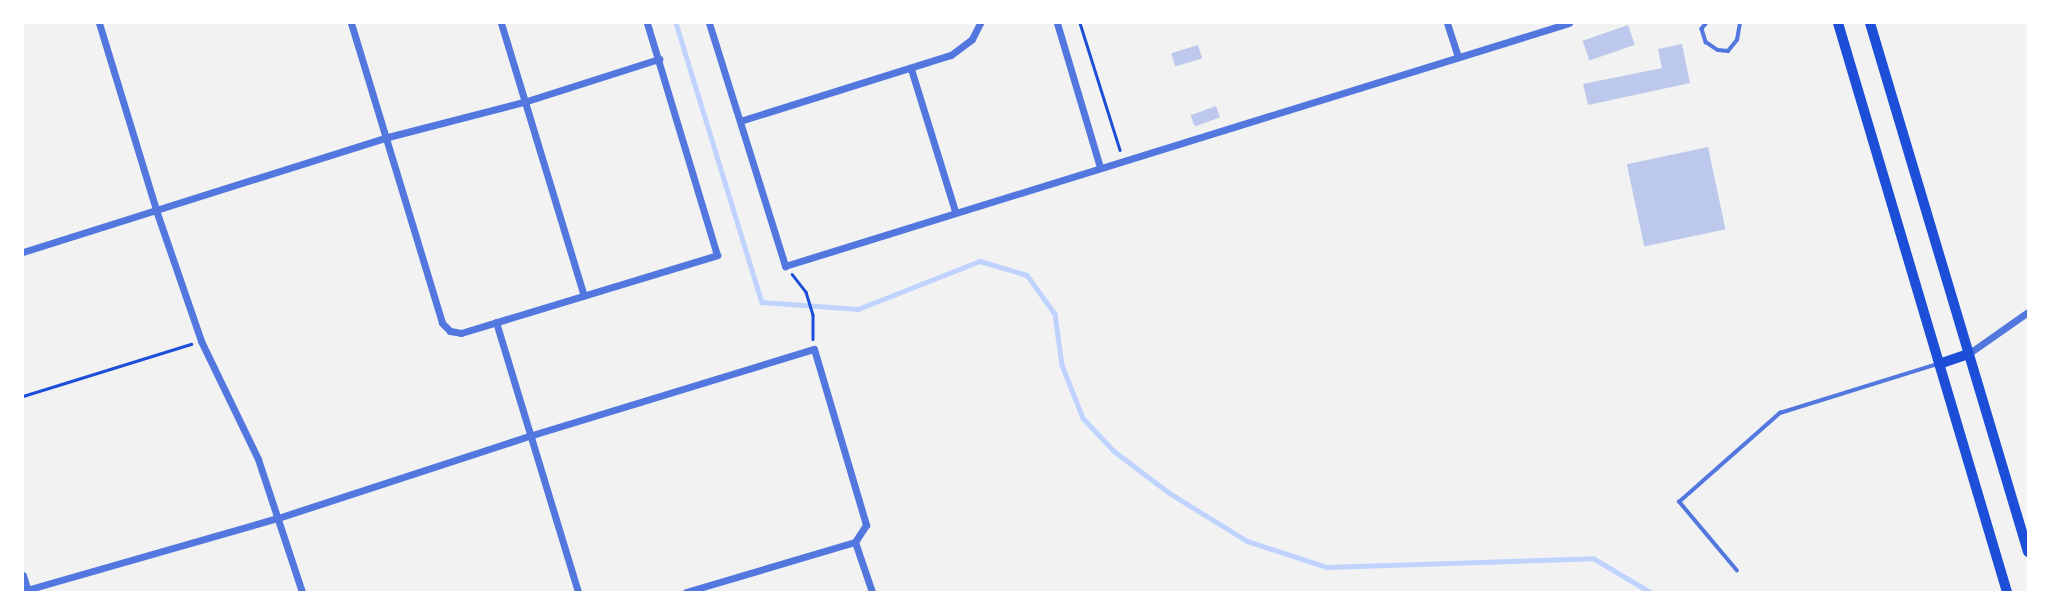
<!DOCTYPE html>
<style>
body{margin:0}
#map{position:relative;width:2051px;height:615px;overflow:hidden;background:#f2f2f2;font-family:"Fira Sans Condensed",sans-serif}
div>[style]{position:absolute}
.stream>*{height:4.5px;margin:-2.25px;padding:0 2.25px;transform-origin:2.25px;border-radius:2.25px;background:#bfd3fe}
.building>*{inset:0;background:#bdc9ec;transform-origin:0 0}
.path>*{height:2.5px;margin:-1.25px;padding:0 1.25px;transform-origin:1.25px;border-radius:1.25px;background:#1d4ed8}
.service>*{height:3.5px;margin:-1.75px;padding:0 1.75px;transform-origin:1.75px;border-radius:1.75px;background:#5277de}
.minor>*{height:7px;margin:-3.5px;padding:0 3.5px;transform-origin:3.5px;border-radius:3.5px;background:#5277de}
.secondary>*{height:10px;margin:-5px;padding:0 5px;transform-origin:5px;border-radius:5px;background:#1d4ed8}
span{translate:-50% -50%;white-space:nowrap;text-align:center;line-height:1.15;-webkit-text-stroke:5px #fff;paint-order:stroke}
.frame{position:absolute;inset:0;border:24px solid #fff;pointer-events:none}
</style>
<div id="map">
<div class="stream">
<div style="left:676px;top:23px;width:292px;rotate:72.9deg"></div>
<div style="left:762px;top:302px;width:96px;rotate:4.2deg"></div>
<div style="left:858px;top:309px;width:131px;rotate:-21.5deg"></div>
<div style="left:980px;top:261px;width:49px;rotate:16.6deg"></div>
<div style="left:1027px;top:275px;width:48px;rotate:54.3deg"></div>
<div style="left:1055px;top:314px;width:51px;rotate:82.2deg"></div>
<div style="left:1062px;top:365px;width:57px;rotate:68.4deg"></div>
<div style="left:1083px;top:418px;width:45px;rotate:46.8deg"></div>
<div style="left:1114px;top:451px;width:68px;rotate:37.2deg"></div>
<div style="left:1168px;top:492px;width:93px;rotate:31.8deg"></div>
<div style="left:1247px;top:541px;width:84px;rotate:18deg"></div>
<div style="left:1327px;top:567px;width:266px;rotate:-1.9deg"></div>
<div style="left:1593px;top:558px;width:66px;rotate:30.8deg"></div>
</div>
<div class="building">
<div style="left:1628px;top:25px;width:21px;height:48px;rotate:71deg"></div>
<div style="clip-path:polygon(1682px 44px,1690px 83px,1588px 105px,1583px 84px,1662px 68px,1658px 49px)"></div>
<div style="left:1198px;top:45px;width:14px;height:28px;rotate:73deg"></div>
<div style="left:1216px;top:106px;width:12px;height:27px;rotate:70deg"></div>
<div style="left:1708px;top:147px;width:84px;height:83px;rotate:78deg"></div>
</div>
<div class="path">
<div style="left:1080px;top:23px;width:133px;rotate:72.5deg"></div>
<div style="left:792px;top:274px;width:23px;rotate:52deg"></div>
<div style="left:806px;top:292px;width:24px;rotate:73deg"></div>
<div style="left:813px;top:315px;width:24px;rotate:90deg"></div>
<div style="left:23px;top:396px;width:176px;rotate:-17.2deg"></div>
</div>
<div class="service">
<div style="left:1707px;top:23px;width:8px;rotate:130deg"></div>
<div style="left:1702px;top:29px;width:14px;rotate:73deg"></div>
<div style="left:1706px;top:42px;width:14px;rotate:34deg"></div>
<div style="left:1718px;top:50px;width:10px;rotate:6deg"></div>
<div style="left:1728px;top:51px;width:14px;rotate:-51deg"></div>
<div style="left:1737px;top:40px;width:17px;rotate:-80deg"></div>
<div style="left:1737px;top:571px;width:90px;rotate:-130deg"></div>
<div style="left:1679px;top:502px;width:135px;rotate:-41.4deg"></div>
<div style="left:1780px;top:413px;width:164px;rotate:-17.3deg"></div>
</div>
<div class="minor">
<div style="left:99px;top:23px;width:195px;rotate:73deg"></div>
<div style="left:156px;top:210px;width:139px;rotate:71deg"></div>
<div style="left:201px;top:341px;width:131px;rotate:64.2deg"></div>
<div style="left:258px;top:459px;width:140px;rotate:71.7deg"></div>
<div style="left:351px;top:23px;width:313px;rotate:73.1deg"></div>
<div style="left:442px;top:323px;width:11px;rotate:45deg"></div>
<div style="left:450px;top:331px;width:11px;rotate:10deg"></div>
<div style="left:461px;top:333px;width:268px;rotate:-16.9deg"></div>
<div style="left:717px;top:255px;width:242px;rotate:-106.8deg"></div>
<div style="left:501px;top:23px;width:285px;rotate:73.1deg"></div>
<div style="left:709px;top:23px;width:255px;rotate:72.6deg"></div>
<div style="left:785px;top:266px;width:821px;rotate:-17.22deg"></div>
<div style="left:1057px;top:23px;width:150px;rotate:73.4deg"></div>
<div style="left:1447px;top:23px;width:36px;rotate:72deg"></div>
<div style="left:911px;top:69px;width:149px;rotate:72.8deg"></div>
<div style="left:740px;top:121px;width:221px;rotate:-17.4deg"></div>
<div style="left:951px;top:55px;width:26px;rotate:-37deg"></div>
<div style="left:972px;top:39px;width:18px;rotate:-63deg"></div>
<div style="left:23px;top:252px;width:383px;rotate:-17.5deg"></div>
<div style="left:388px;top:137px;width:144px;rotate:-14.5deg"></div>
<div style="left:527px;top:101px;width:139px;rotate:-17.7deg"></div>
<div style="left:496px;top:322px;width:282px;rotate:73.1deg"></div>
<div style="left:1968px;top:354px;width:73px;rotate:-35deg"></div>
<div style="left:23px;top:575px;width:17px;rotate:73deg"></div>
<div style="left:23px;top:591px;width:265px;rotate:-16deg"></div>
<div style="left:278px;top:518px;width:264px;rotate:-18.1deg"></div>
<div style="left:529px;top:436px;width:298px;rotate:-17deg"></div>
<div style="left:814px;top:349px;width:184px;rotate:73.5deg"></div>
<div style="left:866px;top:525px;width:20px;rotate:123deg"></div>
<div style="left:855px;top:542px;width:53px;rotate:71.2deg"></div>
<div style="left:686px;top:592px;width:176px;rotate:-16.5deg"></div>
</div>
<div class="secondary">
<div style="left:1838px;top:23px;width:594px;rotate:73.46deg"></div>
<div style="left:1870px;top:23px;width:552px;rotate:73.37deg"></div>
<div style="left:1939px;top:364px;width:31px;rotate:-19deg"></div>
</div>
<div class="frame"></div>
</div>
